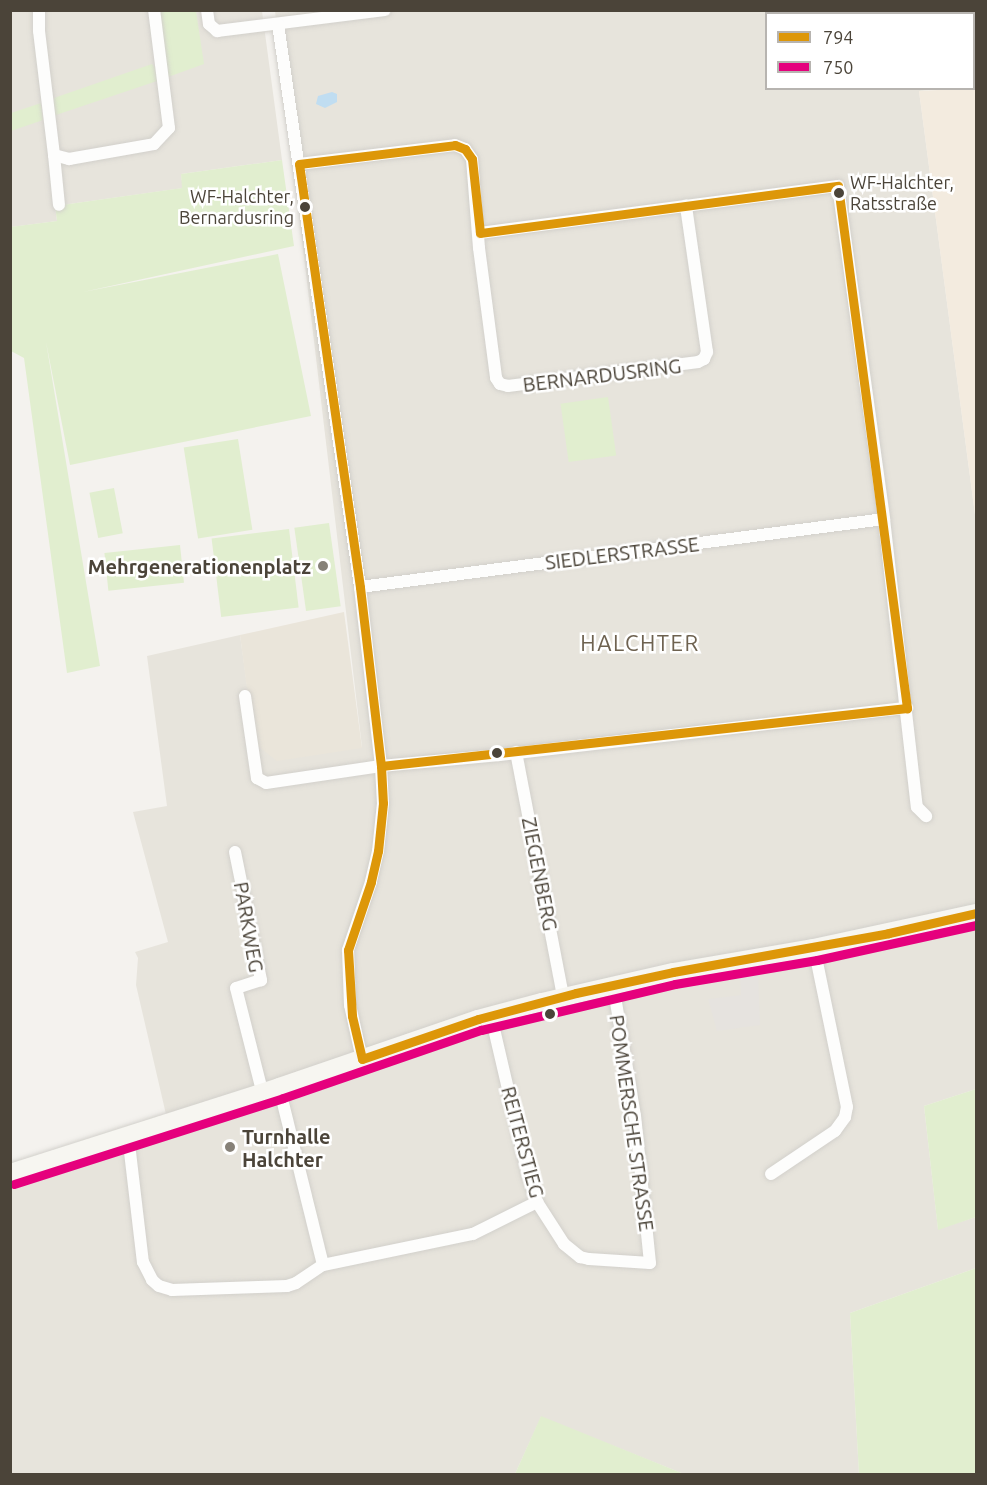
<!DOCTYPE html>
<meta charset="utf-8">
<style>
body{margin:0}
#map{position:relative;width:987px;height:1485px;overflow:hidden;background:#f4f2ee;font-family:Ubuntu,sans-serif}
div>[style]{position:absolute}
.residential>*{inset:0;background:#e7e4dc}
.commercial>*{inset:0;background:#f3ebdf}
.education>*{inset:0;background:#eae5da}
.green>*{inset:0;background:#e1eecf;transform-origin:0 0}
.parking>*{inset:0;background:#e6e3df}
.water>*{inset:0;background:#c0ddf1}
.roads{filter:drop-shadow(0 0 2px #d2d0cb) drop-shadow(0 0 2px #d2d0cb)}
.minor>*{height:12px;margin:-6px;padding:0 6px;transform-origin:6px;border-radius:6px;background:#fdfdfc}
.secondary>*{height:18px;margin:-9px;padding:0 9px;transform-origin:9px;border-radius:9px;background:#f7f6f1}
.bus-1>*{height:9px;margin:-4.5px;padding:0 4.5px;transform-origin:4.5px;border-radius:4.5px;background:#dd9709}
.bus-2>*{height:9px;margin:-4.5px;padding:0 4.5px;transform-origin:4.5px;border-radius:4.5px;background:#e5007d}
.dots>*{width:16px;height:16px;translate:-50% -50%;box-sizing:border-box;border:3px solid #fff;border-radius:50%}
span{translate:-50% -50%;white-space:nowrap;text-align:center;line-height:1.15;-webkit-text-stroke:5px #fff;paint-order:stroke}
.bus-label{font-size:18px;color:#4b4439}
.left{translate:0 -50%;text-align:left}
.right{translate:-100% -50%;text-align:right}
.street-label{font-size:20px;color:#4b4439}
.poi-label{font-size:20px;color:#4b4439;font-weight:700}
.quarter-label{font-size:22px;color:#6e6250;letter-spacing:1.5px}
.frame{position:absolute;inset:0;border:12px solid #4b4439;pointer-events:none}
.legend{position:absolute;left:765px;top:12px;width:210px;height:78px;box-sizing:border-box;background:#fff;border:2px solid #b7b4b0;margin:0;padding:8px 10px;list-style:none;font-size:18px;color:#4b4439}
.legend li{display:flex;align-items:center;gap:12px;height:30px}
.legend b{width:30px;border:2px solid #b7b4b0}
</style>
<div id="map">
<div class="residential">
<div style="clip-path:polygon(10px 11px,262px 11px,282px 160px,181px 174px,183px 188px,55px 206px,57px 221px,11px 227px)"></div>
<div style="clip-path:polygon(275px 11px,976px 11px,976px 83px,974px 83px,974px 14px,766px 14px,766px 88px,937px 89px,919px 91px,976px 522px,976px 1089px,924px 1106px,938px 1229px,976px 1217px,976px 1268px,850px 1313px,859px 1474px,684px 1474px,541px 1417px,515px 1474px,11px 1474px,10px 1173px,168px 1123px,136px 985px,138px 958px,135px 952px,168px 942px,133px 812px,167px 806px,147px 656px,240px 635px,255px 743px,362px 747px)"></div>
</div>
<div class="commercial">
<div style="clip-path:polygon(974px 83px,976px 83px,976px 522px,919px 91px,974px 88px)"></div>
</div>
<div class="education">
<div style="clip-path:polygon(344px 612px,362px 748px,277px 761px,254px 743px,240px 635px)"></div>
</div>
<div class="green">
<div style="clip-path:polygon(159px 10px,196px 11px,204px 64px,168px 77px)"></div>
<div style="clip-path:polygon(152px 64px,155px 67px,157px 81px,53px 116px,54px 98px)"></div>
<div style="clip-path:polygon(41px 103px,43px 120px,11px 131px,11px 113px)"></div>
<div style="clip-path:polygon(282px 160px,294px 246px,83px 292px,278px 254px,311px 416px,70px 465px,46px 342px,100px 666px,67px 673px,24px 358px,11px 351px,10px 227px,57px 221px,55px 206px,182px 188px,181px 174px)"></div>
<div style="left:608px;top:397px;width:59px;height:48px;rotate:82deg"></div>
<div style="left:238px;top:439px;width:92px;height:55px;rotate:81deg"></div>
<div style="left:114px;top:488px;width:46px;height:25px;rotate:79deg"></div>
<div style="left:329px;top:523px;width:84px;height:35px;rotate:82deg"></div>
<div style="left:289px;top:529px;width:79px;height:78px;rotate:83deg"></div>
<div style="left:180px;top:545px;width:38px;height:76px;rotate:84deg"></div>
<div style="clip-path:polygon(976px 1089px,976px 1217px,938px 1230px,924px 1106px)"></div>
<div style="clip-path:polygon(976px 1268px,976px 1474px,859px 1474px,850px 1313px)"></div>
<div style="clip-path:polygon(541px 1416px,684px 1474px,515px 1474px)"></div>
</div>
<div class="parking">
<div style="clip-path:polygon(758px 973px,760px 1025px,717px 1031px,708px 999px,741px 995px,740px 975px)"></div>
</div>
<div class="water">
<div style="clip-path:polygon(332px 92px,337px 94px,337px 102px,325px 108px,316px 104px,318px 96px)"></div>
</div>
<div class="roads">
<div class="minor">
<div style="left:39px;top:10px;width:21px;rotate:90deg"></div>
<div style="left:39px;top:31px;width:125px;rotate:83.1deg"></div>
<div style="left:54px;top:155px;width:16px;rotate:15deg"></div>
<div style="left:69px;top:159px;width:86px;rotate:-10deg"></div>
<div style="left:154px;top:144px;width:22px;rotate:-47deg"></div>
<div style="left:169px;top:128px;width:119px;rotate:-97.2deg"></div>
<div style="left:207px;top:10px;width:14px;rotate:82deg"></div>
<div style="left:209px;top:24px;width:11px;rotate:41deg"></div>
<div style="left:217px;top:31px;width:169px;rotate:-7.1deg"></div>
<div style="left:278px;top:24px;width:569px;rotate:81.71deg"></div>
<div style="left:360px;top:587px;width:180px;rotate:83.3deg"></div>
<div style="left:381px;top:766px;width:37px;rotate:87deg"></div>
<div style="left:383px;top:803px;width:48px;rotate:95.9deg"></div>
<div style="left:378px;top:851px;width:32px;rotate:103deg"></div>
<div style="left:371px;top:882px;width:72px;rotate:108.7deg"></div>
<div style="left:348px;top:950px;width:55px;rotate:87.9deg"></div>
<div style="left:350px;top:1005px;width:55px;rotate:77.5deg"></div>
<div style="left:54px;top:155px;width:50px;rotate:84.3deg"></div>
<div style="left:299px;top:164px;width:157px;rotate:-6.9deg"></div>
<div style="left:455px;top:145px;width:11px;rotate:22deg"></div>
<div style="left:465px;top:149px;width:12px;rotate:55deg"></div>
<div style="left:472px;top:159px;width:89px;rotate:85.5deg"></div>
<div style="left:479px;top:248px;width:131px;rotate:82.5deg"></div>
<div style="left:496px;top:378px;width:7px;rotate:56deg"></div>
<div style="left:500px;top:384px;width:8px;rotate:14deg"></div>
<div style="left:508px;top:386px;width:192px;rotate:-7.2deg"></div>
<div style="left:698px;top:362px;width:7px;rotate:-27deg"></div>
<div style="left:704px;top:359px;width:8px;rotate:-67deg"></div>
<div style="left:707px;top:352px;width:148px;rotate:-98.2deg"></div>
<div style="left:480px;top:233px;width:361px;rotate:-7.5deg"></div>
<div style="left:838px;top:186px;width:336px;rotate:82.1deg"></div>
<div style="left:884px;top:519px;width:290px;rotate:83.5deg"></div>
<div style="left:917px;top:807px;width:13px;rotate:45deg"></div>
<div style="left:360px;top:587px;width:528px;rotate:-7.39deg"></div>
<div style="left:245px;top:696px;width:83px;rotate:81.7deg"></div>
<div style="left:257px;top:778px;width:10px;rotate:29deg"></div>
<div style="left:266px;top:783px;width:116px;rotate:-8.4deg"></div>
<div style="left:381px;top:766px;width:119px;rotate:-5.3deg"></div>
<div style="left:499px;top:755px;width:411px;rotate:-6.6deg"></div>
<div style="left:516px;top:752px;width:248px;rotate:79.1deg"></div>
<div style="left:235px;top:852px;width:131px;rotate:78.5deg"></div>
<div style="left:261px;top:980px;width:26px;rotate:162deg"></div>
<div style="left:236px;top:988px;width:106px;rotate:75.8deg"></div>
<div style="left:491px;top:1016px;width:163px;rotate:76.9deg"></div>
<div style="left:528px;top:1175px;width:28px;rotate:72deg"></div>
<div style="left:537px;top:1202px;width:50px;rotate:57.3deg"></div>
<div style="left:564px;top:1244px;width:21px;rotate:39deg"></div>
<div style="left:580px;top:1257px;width:9px;rotate:13deg"></div>
<div style="left:589px;top:1259px;width:61px;rotate:3.8deg"></div>
<div style="left:650px;top:1263px;width:148px;rotate:-95.8deg"></div>
<div style="left:635px;top:1116px;width:134px;rotate:-99.5deg"></div>
<div style="left:279px;top:1087px;width:183px;rotate:76.1deg"></div>
<div style="left:128px;top:1135px;width:128px;rotate:83.3deg"></div>
<div style="left:143px;top:1262px;width:20px;rotate:63deg"></div>
<div style="left:152px;top:1280px;width:9px;rotate:41deg"></div>
<div style="left:159px;top:1286px;width:14px;rotate:17deg"></div>
<div style="left:172px;top:1290px;width:115px;rotate:-2deg"></div>
<div style="left:287px;top:1286px;width:9px;rotate:-18deg"></div>
<div style="left:296px;top:1283px;width:32px;rotate:-34deg"></div>
<div style="left:323px;top:1265px;width:153px;rotate:-11.7deg"></div>
<div style="left:473px;top:1234px;width:72px;rotate:-26.6deg"></div>
<div style="left:771px;top:1174px;width:77px;rotate:-33.9deg"></div>
<div style="left:835px;top:1131px;width:17px;rotate:-54deg"></div>
<div style="left:845px;top:1117px;width:10px;rotate:-79deg"></div>
<div style="left:847px;top:1107px;width:162px;rotate:-101.7deg"></div>
</div>
<div class="secondary">
<div style="left:10px;top:1173px;width:282px;rotate:-17.7deg"></div>
<div style="left:279px;top:1087px;width:210px;rotate:-18.9deg"></div>
<div style="left:478px;top:1019px;width:66px;rotate:-14.9deg"></div>
<div style="left:542px;top:1002px;width:134px;rotate:-12.9deg"></div>
<div style="left:673px;top:972px;width:143px;rotate:-9.7deg"></div>
<div style="left:814px;top:948px;width:166px;rotate:-12.2deg"></div>
</div>
</div>
<div class="bus-1">
<div style="left:455px;top:145px;width:11px;rotate:22deg"></div>
<div style="left:465px;top:149px;width:12px;rotate:55deg"></div>
<div style="left:472px;top:159px;width:74px;rotate:83.8deg"></div>
<div style="left:480px;top:233px;width:361px;rotate:-7.5deg"></div>
<div style="left:838px;top:186px;width:527px;rotate:82.47deg"></div>
<div style="left:907px;top:708px;width:529px;rotate:173.71deg"></div>
<div style="left:381px;top:766px;width:180px;rotate:-96.7deg"></div>
<div style="left:360px;top:587px;width:427px;rotate:-98.2deg"></div>
<div style="left:299px;top:164px;width:157px;rotate:-6.9deg"></div>
<div style="left:381px;top:766px;width:37px;rotate:87deg"></div>
<div style="left:383px;top:803px;width:48px;rotate:95.9deg"></div>
<div style="left:378px;top:851px;width:32px;rotate:103deg"></div>
<div style="left:371px;top:882px;width:72px;rotate:108.7deg"></div>
<div style="left:348px;top:950px;width:66px;rotate:86.5deg"></div>
<div style="left:352px;top:1016px;width:44px;rotate:76.9deg"></div>
<div style="left:362px;top:1059px;width:123px;rotate:-19deg"></div>
<div style="left:478px;top:1019px;width:101px;rotate:-14.9deg"></div>
<div style="left:576px;top:993px;width:99px;rotate:-12.2deg"></div>
<div style="left:673px;top:972px;width:219px;rotate:-10.2deg"></div>
<div style="left:889px;top:933px;width:89px;rotate:-12.9deg"></div>
</div>
<div class="bus-2">
<div style="left:14px;top:1184px;width:282px;rotate:-17.7deg"></div>
<div style="left:283px;top:1098px;width:209px;rotate:-19deg"></div>
<div style="left:481px;top:1030px;width:199px;rotate:-13.3deg"></div>
<div style="left:675px;top:984px;width:144px;rotate:-9.6deg"></div>
<div style="left:817px;top:960px;width:163px;rotate:-12.4deg"></div>
</div>
<div class="dots">
<div style="left:839px;top:193px;background:#4b4439"></div>
<div style="left:305px;top:207px;background:#4b4439"></div>
<div style="left:323px;top:566px;background:#868178"></div>
<div style="left:497px;top:753px;background:#4b4439"></div>
<div style="left:550px;top:1014px;background:#4b4439"></div>
<div style="left:230px;top:1147px;background:#868178"></div>
</div>
<div class="bus-label">
<span class="left" style="left:850px;top:193px">WF-Halchter,<br>Ratsstraße</span>
<span class="right" style="left:294px;top:207px">WF-Halchter,<br>Bernardusring</span>
</div>
<div class="street-label">
<span style="left:602px;top:375px;rotate:-7deg">BERNARDUSRING</span>
<span style="left:622px;top:553px;rotate:-7deg">SIEDLERSTRASSE</span>
<span style="left:540px;top:874px;rotate:79deg">ZIEGENBERG</span>
<span style="left:249px;top:927px;rotate:80deg">PARKWEG</span>
<span style="left:632px;top:1123px;rotate:82deg">POMMERSCHE STRASSE</span>
<span style="left:523px;top:1142px;rotate:75deg">REITERSTIEG</span>
</div>
<div class="poi-label">
<span class="right" style="left:311px;top:566px">Mehrgenerationenplatz</span>
<span class="left" style="left:242px;top:1148px">Turnhalle<br>Halchter</span>
</div>
<div class="quarter-label">
<span style="left:640px;top:643px">HALCHTER</span>
</div>
<div class="frame"></div>
<ul class="legend">
<li><b style="height:8px;background:#dd9709"></b>794</li>
<li><b style="height:8px;background:#e5007d"></b>750</li>
</ul>
</div>
